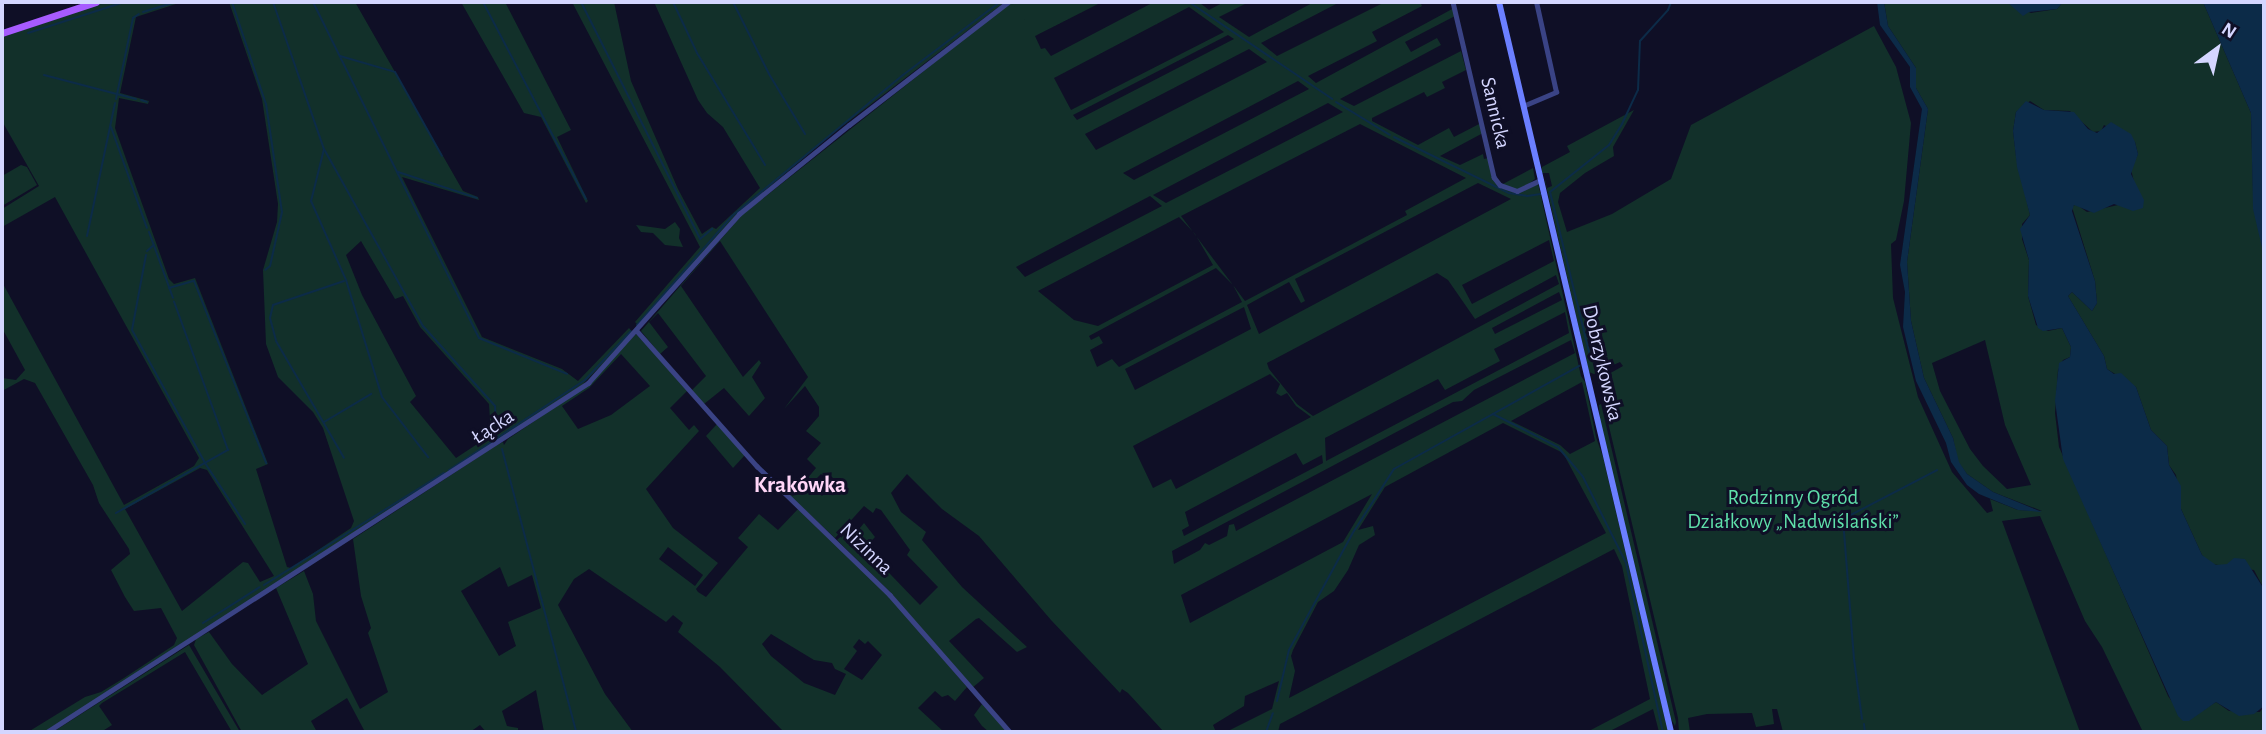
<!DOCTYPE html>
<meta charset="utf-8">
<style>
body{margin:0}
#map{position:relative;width:2266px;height:734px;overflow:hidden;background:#0f0f26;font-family:"Alegreya Sans",sans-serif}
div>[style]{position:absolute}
.green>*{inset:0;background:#12302a}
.water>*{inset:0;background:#0c2b48}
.stream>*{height:2px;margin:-1px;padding:0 1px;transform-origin:1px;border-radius:1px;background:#0c2b48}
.street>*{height:4.5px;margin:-2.25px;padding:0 2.25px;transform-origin:2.25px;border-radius:2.25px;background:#3a4385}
.secondary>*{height:6px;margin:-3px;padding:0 3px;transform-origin:3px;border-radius:3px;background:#6b7fff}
.primary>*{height:7px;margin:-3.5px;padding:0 3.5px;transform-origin:3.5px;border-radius:3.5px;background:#a75bff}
span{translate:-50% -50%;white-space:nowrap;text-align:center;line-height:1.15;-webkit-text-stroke:6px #0f0f26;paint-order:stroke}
.street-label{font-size:21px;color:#d4d6ff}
.park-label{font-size:21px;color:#5fe0aa}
.neighbourhood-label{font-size:23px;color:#ffd6f7;font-weight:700}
.frame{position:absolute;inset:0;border:4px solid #d4d6ff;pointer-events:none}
.north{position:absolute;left:2182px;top:14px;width:70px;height:70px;-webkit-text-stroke:5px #0f0f26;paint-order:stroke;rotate:33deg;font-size:19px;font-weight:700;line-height:28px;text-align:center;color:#d4d6ff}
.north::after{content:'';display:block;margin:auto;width:24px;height:32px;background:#d4d6ff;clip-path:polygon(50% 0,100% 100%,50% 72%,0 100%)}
</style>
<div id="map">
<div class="green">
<div style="clip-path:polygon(evenodd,106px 2px,182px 2px,136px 17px,120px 93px,149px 101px,148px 104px,119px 98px,115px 128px,169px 279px,174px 284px,195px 278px,268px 464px,256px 469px,287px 567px,291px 568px,351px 528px,354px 521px,323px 428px,313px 412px,278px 377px,266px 344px,263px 270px,277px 222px,278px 204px,262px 99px,229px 2px,355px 2px,463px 191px,478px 197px,479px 200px,402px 177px,482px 337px,562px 369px,578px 381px,629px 328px,633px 333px,582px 385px,70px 717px,45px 732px,28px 732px,85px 697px,101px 692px,124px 678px,174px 645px,177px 638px,161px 608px,134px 611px,125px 597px,111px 570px,130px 554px,129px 549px,99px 503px,93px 485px,35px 383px,24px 379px,2px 391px,2px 378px,16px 380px,25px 370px,2px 328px,2px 282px,124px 505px,194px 466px,199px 458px,55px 197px,2px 227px,2px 209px,39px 186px,2px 121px,2px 37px,106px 2px,361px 241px,395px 299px,403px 296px,420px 327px,489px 404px,491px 435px,456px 458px,410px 402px,416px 396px,362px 295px,346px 255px,361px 241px,106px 2px,200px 468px,207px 470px,274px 576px,260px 582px,248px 563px,243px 562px,182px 611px,125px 509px,200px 468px)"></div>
<div style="clip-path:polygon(461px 2px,505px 2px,571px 130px,557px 137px,588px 201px,586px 203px,541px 117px,524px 113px)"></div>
<div style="clip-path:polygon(572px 2px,614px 2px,631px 81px,678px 189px,702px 234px,712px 227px,716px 229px,760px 188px,723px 127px,707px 113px,698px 100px,654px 2px,1005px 2px,836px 131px,738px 213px,639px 326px,635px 322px,700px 247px)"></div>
<div style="clip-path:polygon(evenodd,1011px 2px,1102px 2px,1035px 36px,1041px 49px,1045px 48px,1051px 56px,1154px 2px,1202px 2px,1200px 3px,1209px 10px,1224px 2px,1249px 2px,1219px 17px,1249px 37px,1314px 2px,1340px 2px,1261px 43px,1277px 56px,1385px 2px,1420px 2px,1422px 6px,1372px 32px,1377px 41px,1308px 76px,1316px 83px,1454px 8px,1455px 16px,1405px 42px,1411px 52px,1437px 38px,1441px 45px,1340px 99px,1354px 106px,1461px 51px,1466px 70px,1442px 82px,1445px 88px,1427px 97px,1424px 92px,1372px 118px,1372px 121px,1418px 145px,1449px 128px,1454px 137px,1481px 123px,1483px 133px,1440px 156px,1460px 165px,1483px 154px,1484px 159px,1488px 158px,1495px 182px,1516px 193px,1538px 183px,1581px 376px,1585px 382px,1596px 437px,1603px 457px,1668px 732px,1659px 732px,1653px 709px,1608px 732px,1587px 732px,1650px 699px,1622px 566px,1614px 549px,1280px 724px,1278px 732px,1226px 732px,1272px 709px,1279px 681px,1245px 696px,1244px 706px,1213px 725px,1216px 732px,1164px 732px,1128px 693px,1122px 689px,1120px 693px,1051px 620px,979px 536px,942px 509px,907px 474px,891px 493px,901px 512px,926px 532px,922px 540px,962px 587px,1027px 647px,1017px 652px,979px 618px,976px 619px,949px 641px,984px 678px,972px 688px,891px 593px,837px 540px,849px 529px,855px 534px,864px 523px,875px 537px,865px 548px,920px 605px,938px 587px,907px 555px,910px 550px,881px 510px,876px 508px,873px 513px,864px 506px,835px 538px,791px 497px,790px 494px,793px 496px,816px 468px,807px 459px,821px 443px,806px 431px,819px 416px,819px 407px,805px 386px,784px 409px,808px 377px,720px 241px,681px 286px,743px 377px,759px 360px,761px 363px,752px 377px,765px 398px,749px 416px,724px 388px,704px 404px,692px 390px,706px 376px,658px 313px,649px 322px,668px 347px,660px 354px,641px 331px,742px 215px,1011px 2px,1189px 7px,1224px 32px,1071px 110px,1054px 78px,1189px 7px,1011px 2px,1228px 35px,1234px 39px,1077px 120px,1073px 115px,1228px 35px,1011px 2px,1249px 49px,1267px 62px,1096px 150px,1085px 134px,1249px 49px,1011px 2px,1298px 81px,1309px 89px,1134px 180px,1123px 173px,1298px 81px,1011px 2px,1328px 103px,1343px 112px,1166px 203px,1153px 195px,1328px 103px,1011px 2px,1360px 124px,1466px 178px,1405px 211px,1407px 215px,1245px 301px,1181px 216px,1360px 124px,1011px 2px,1478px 183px,1511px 199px,1259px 334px,1247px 305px,1289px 282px,1301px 303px,1305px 301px,1295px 279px,1478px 183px,1011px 2px,1150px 196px,1162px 206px,1025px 277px,1016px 267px,1150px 196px,1011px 2px,1179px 217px,1195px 234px,1213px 265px,1098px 326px,1074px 320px,1038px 291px,1179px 217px,1011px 2px,1549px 240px,1554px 261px,1472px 304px,1462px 285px,1549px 240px,1011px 2px,1216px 268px,1233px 285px,1242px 302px,1119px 367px,1112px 359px,1097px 367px,1090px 350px,1103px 343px,1099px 336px,1091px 340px,1089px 336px,1216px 268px,1011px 2px,1437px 273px,1448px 280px,1475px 319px,1556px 275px,1559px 284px,1313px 416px,1297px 404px,1269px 369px,1267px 363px,1437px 273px,1011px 2px,1559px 292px,1562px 300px,1495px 334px,1492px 328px,1559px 292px,1011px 2px,1244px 307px,1251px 329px,1135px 390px,1125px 369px,1244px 307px,1011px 2px,1565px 312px,1569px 333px,1326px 461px,1325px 438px,1438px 379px,1445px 390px,1500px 361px,1494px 349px,1565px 312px,1011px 2px,1571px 340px,1575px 353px,1236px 531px,1234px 524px,1229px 525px,1227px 536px,1209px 545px,1205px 543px,1200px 550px,1174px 564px,1172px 551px,1453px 402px,1462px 401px,1474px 390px,1571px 340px,1011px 2px,1270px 374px,1280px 384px,1276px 393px,1281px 396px,1287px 393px,1296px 406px,1311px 417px,1176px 489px,1171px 479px,1153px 488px,1133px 446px,1270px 374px,1011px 2px,1582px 382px,1595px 441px,1570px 454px,1560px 445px,1511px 421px,1582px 382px,1011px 2px,1503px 423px,1563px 453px,1606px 533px,1289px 698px,1295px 671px,1291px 656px,1293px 650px,1318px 602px,1334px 591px,1348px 570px,1359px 545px,1375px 535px,1373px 526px,1358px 530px,1385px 487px,1503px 423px,1011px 2px,1296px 453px,1303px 465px,1322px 455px,1323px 463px,1184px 536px,1182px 530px,1189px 526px,1185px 512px,1296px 453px,1011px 2px,828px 473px,836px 481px,822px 496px,810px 485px,821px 474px,824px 476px,828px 473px,1011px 2px,1372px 494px,1343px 542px,1190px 623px,1181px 595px,1372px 494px)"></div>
<div style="clip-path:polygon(evenodd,1884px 2px,2007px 2px,2031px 13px,2057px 9px,2062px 3px,2068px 2px,2203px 2px,2251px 113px,2253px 192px,2264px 256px,2264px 589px,2254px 570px,2211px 564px,2202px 555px,2181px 509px,2176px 475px,2169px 465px,2167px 446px,2151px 430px,2136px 387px,2107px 369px,2104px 356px,2068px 296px,2072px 292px,2092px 311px,2097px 303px,2095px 281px,2072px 207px,2076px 204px,2087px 212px,2118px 205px,2134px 182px,2131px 169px,2138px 154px,2135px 142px,2104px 125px,2101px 131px,2093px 132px,2070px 111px,2044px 110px,2030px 101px,2016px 112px,2013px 131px,2016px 156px,2030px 215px,2022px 224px,2022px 239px,2029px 260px,2028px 296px,2036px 325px,2048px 331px,2062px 328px,2071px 347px,2070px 357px,2063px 360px,2058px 370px,2055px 413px,2059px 447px,2168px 696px,2186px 721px,2216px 702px,2229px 711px,2260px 712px,2264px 706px,2264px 732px,2143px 732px,2102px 647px,2085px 621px,2040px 516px,2002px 521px,2080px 732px,1783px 732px,1777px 709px,1772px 709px,1774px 724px,1756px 727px,1752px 713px,1707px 714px,1688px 718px,1690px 732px,1679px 732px,1678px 718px,1598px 380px,1623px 366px,1620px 362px,1594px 374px,1589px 372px,1545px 181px,1545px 179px,1547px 188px,1552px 186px,1549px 173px,1542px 173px,1542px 167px,1570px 152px,1567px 146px,1634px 110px,1613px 147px,1614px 156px,1585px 173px,1560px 193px,1558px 202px,1567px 232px,1612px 214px,1671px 179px,1691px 125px,1874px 26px,1896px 67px,1911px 123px,1904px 201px,1896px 240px,1891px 244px,1893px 298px,1918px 397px,1952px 472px,1987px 513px,1993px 511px,1990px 499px,2018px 510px,2042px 511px,1993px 492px,1967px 474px,1958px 462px,1953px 438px,1924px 378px,1911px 321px,1907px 262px,1928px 109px,1916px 88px,1916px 68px,1888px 26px,1884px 2px,1985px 340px,2005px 425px,2031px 485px,2007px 489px,1983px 466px,1970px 449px,1940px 391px,1932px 363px,1985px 340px)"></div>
<div style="clip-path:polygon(21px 165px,27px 167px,37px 185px,2px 206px,2px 176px)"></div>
<div style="clip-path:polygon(1533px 168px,1535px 179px,1525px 187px,1518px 190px,1501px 185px)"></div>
<div style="clip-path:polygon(675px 222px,680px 229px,679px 238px,683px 247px,665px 245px,653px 233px,641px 232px,636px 225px,665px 229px)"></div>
<div style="clip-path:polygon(evenodd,636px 334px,688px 390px,670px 408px,689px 430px,694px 425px,699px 431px,646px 489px,673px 528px,718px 563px,696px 589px,698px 592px,706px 597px,748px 547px,738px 538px,759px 514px,778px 530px,798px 509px,888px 595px,967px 687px,955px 701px,948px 695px,942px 697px,935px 691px,918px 708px,944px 732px,784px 732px,720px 667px,678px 632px,683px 623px,673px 615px,666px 622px,589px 569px,574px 579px,558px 605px,605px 694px,633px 732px,544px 732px,536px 690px,502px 711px,507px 726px,518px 728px,518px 732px,486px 732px,480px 725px,470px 732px,360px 732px,364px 730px,347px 698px,311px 721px,317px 732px,242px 732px,194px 645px,196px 639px,209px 632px,232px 664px,262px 695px,308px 664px,276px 588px,304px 571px,313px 594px,316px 621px,360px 709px,388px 692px,368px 633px,371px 628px,361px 596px,353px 539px,497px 445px,503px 442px,504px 445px,508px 439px,585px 387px,636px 334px,621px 354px,650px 386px,611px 415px,578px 429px,562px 406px,589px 388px,621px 354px,636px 334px,668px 547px,703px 575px,695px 586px,659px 559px,668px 547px,636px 334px,500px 567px,508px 587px,532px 575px,541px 608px,508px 622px,516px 646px,499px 656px,461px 591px,500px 567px,636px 334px,771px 634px,814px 660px,832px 663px,835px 669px,846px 674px,835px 695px,804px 683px,771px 656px,762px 644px,771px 634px,636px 334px,859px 639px,865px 644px,868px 641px,882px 655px,862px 680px,844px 669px,857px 651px,853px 647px,859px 639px)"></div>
<div style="clip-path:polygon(1601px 404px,1676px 722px,1675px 726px,1670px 717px,1600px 422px,1599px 405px)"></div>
<div style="clip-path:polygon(717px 424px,745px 455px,733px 468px,706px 436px)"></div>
<div style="clip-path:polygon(189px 645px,240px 732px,232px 732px,185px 652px,102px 703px,99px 706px,112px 725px,101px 732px,53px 732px)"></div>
<div style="clip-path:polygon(982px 704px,1008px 732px,989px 732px,982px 726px,974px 715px)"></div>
</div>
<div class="water">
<div style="clip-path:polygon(1877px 2px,1884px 2px,1888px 26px,1916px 68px,1916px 88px,1928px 109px,1907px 262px,1911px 321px,1924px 378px,1953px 438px,1959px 462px,1967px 474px,1993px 492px,2042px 512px,2018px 510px,1979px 494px,1967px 485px,1951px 462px,1946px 443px,1916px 381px,1903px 327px,1905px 292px,1900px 265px,1922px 109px,1910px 87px,1910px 67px,1880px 25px)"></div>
<div style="clip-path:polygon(2007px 2px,2068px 2px,2062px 3px,2057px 9px,2029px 12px,2023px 16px)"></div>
<div style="clip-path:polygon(2203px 2px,2264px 2px,2264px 256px,2253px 209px,2251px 113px)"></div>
<div style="clip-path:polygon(2026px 101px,2044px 110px,2074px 112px,2088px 129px,2097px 133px,2111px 122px,2131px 134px,2135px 142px,2138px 154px,2131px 174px,2144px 200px,2143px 208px,2133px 211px,2114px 204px,2094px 213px,2074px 205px,2072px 211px,2095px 281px,2097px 303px,2092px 311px,2072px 292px,2068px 296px,2104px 356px,2107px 369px,2114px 374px,2121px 373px,2136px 387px,2151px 430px,2167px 446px,2169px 465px,2181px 486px,2181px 509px,2202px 555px,2216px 565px,2227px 564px,2234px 558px,2245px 559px,2264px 589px,2264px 706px,2254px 714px,2239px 716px,2216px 702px,2189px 721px,2183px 721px,2178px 716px,2063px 459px,2055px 401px,2059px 363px,2070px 357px,2071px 347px,2062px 328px,2043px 331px,2038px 328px,2028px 296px,2029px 260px,2020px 229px,2030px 215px,2017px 167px,2013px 131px,2016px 112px)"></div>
</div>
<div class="stream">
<div style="left:232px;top:2px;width:108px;rotate:71.6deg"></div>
<div style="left:266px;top:104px;width:109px;rotate:81.6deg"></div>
<div style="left:282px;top:212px;width:55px;rotate:102.5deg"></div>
<div style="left:270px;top:266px;width:6px;rotate:141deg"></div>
<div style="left:273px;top:2px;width:156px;rotate:70.9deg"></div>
<div style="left:324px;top:149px;width:203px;rotate:60.8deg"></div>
<div style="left:423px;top:326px;width:108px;rotate:48deg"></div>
<div style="left:495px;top:406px;width:33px;rotate:87deg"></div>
<div style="left:313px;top:2px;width:375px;rotate:63.7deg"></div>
<div style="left:479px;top:338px;width:95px;rotate:22.2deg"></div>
<div style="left:483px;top:2px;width:222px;rotate:62.4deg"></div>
<div style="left:581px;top:2px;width:265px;rotate:63.3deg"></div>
<div style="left:700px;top:239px;width:16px;rotate:-40deg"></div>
<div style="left:673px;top:2px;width:56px;rotate:64.8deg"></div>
<div style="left:697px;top:53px;width:131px;rotate:58.7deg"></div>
<div style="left:733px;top:2px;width:80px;rotate:63.4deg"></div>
<div style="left:769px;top:74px;width:70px;rotate:59deg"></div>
<div style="left:1189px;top:2px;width:173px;rotate:34.1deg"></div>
<div style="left:143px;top:12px;width:34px;rotate:-17deg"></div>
<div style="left:28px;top:33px;width:101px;rotate:-17.9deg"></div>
<div style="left:340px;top:56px;width:57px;rotate:16.2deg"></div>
<div style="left:395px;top:72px;width:96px;rotate:60.8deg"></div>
<div style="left:44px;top:75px;width:95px;rotate:14.6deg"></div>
<div style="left:116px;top:99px;width:83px;rotate:-78.1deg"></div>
<div style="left:133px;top:18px;width:7px;rotate:-34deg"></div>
<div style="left:141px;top:100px;width:6px;rotate:18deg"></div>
<div style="left:1336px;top:102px;width:63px;rotate:31.4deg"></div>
<div style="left:111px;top:127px;width:107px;rotate:70.4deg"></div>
<div style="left:1394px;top:137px;width:128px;rotate:26deg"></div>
<div style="left:1509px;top:193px;width:18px;rotate:9deg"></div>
<div style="left:1527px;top:196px;width:14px;rotate:-8deg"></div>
<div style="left:324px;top:149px;width:54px;rotate:104deg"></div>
<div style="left:311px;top:201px;width:86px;rotate:66.1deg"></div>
<div style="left:346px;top:280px;width:122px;rotate:72.9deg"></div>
<div style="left:382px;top:397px;width:76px;rotate:52.5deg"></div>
<div style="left:398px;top:172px;width:83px;rotate:18.2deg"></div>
<div style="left:149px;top:232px;width:70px;rotate:70deg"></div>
<div style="left:87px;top:236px;width:136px;rotate:-78.1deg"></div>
<div style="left:147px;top:251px;width:9px;rotate:-41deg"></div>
<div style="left:146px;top:255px;width:76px;rotate:100.6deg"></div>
<div style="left:132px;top:330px;width:152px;rotate:61.2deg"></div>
<div style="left:205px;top:463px;width:73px;rotate:56.7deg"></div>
<div style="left:344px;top:281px;width:75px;rotate:161.3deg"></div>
<div style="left:273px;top:305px;width:13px;rotate:103deg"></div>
<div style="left:270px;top:318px;width:24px;rotate:75deg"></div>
<div style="left:276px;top:341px;width:135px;rotate:59.8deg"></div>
<div style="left:169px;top:288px;width:26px;rotate:-16deg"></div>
<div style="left:194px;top:281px;width:196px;rotate:68.4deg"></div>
<div style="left:637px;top:325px;width:145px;rotate:-48.9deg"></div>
<div style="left:732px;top:216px;width:222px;rotate:-39.5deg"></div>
<div style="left:903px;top:75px;width:121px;rotate:-37deg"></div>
<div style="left:1591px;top:360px;width:173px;rotate:-103.7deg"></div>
<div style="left:1550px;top:192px;width:75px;rotate:-38.5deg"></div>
<div style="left:1609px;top:145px;width:25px;rotate:-58deg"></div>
<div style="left:1622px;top:124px;width:38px;rotate:-65deg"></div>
<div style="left:1638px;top:90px;width:49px;rotate:-87.7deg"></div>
<div style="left:1640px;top:41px;width:42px;rotate:-47.9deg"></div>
<div style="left:1668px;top:10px;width:9px;rotate:-69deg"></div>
<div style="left:1493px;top:414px;width:73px;rotate:26.9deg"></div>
<div style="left:1558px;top:447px;width:39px;rotate:50deg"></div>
<div style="left:1583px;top:477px;width:96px;rotate:63.4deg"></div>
<div style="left:1626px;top:563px;width:173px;rotate:77.7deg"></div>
<div style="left:324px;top:422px;width:55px;rotate:-30.8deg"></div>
<div style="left:502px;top:449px;width:293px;rotate:75.3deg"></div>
<div style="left:449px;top:470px;width:163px;rotate:-33.5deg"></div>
<div style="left:585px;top:380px;width:67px;rotate:-46.8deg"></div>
<div style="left:116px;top:513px;width:129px;rotate:-29.4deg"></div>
<div style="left:228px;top:450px;width:158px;rotate:-110deg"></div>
<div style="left:264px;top:585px;width:212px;rotate:-31.9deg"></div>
<div style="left:203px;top:623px;width:67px;rotate:-32.3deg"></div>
<div style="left:1277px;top:701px;width:52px;rotate:-76.8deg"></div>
<div style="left:1289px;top:650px;width:136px;rotate:-61.4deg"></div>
<div style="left:1354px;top:531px;width:74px;rotate:-57.2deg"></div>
<div style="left:1394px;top:469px;width:212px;rotate:-29.1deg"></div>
<div style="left:1862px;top:719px;width:61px;rotate:-97.6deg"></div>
<div style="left:1854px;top:659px;width:140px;rotate:-94.5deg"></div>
<div style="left:1843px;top:519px;width:106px;rotate:-27.5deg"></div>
<div style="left:1864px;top:724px;width:8px;rotate:83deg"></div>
<div style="left:1266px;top:732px;width:20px;rotate:-70deg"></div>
</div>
<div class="street">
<div style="left:1453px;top:2px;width:180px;rotate:76.8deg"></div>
<div style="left:1494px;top:177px;width:10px;rotate:53deg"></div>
<div style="left:1500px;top:185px;width:18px;rotate:19deg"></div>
<div style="left:1517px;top:191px;width:26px;rotate:-25deg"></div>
<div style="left:1523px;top:106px;width:36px;rotate:-23deg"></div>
<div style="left:1556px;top:92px;width:92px;rotate:-102.5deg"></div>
<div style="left:637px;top:331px;width:181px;rotate:48.4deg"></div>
<div style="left:757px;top:466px;width:185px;rotate:44.1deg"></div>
<div style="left:890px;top:595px;width:182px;rotate:48.8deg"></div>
<div style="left:47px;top:732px;width:644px;rotate:-32.83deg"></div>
<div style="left:588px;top:383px;width:227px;rotate:-48.2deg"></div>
<div style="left:739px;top:214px;width:141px;rotate:-39deg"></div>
<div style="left:849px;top:125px;width:201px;rotate:-37.7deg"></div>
</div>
<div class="secondary">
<div style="left:1499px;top:2px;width:750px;rotate:76.74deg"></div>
</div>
<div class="primary">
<div style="left:2px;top:33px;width:99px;rotate:-18.3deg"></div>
</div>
<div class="street-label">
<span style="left:1495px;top:113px;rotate:77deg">Sannicka</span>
<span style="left:1602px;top:363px;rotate:77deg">Dobrzykowska</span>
<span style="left:493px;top:427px;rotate:-33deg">Łącka</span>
<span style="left:866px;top:549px;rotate:44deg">Nizinna</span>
</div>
<div class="park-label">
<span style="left:1793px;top:510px">Rodzinny Ogród<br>Działkowy „Nadwiślański”</span>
</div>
<div class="neighbourhood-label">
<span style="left:800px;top:486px">Krakówka</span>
</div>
<div class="frame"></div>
<div class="north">N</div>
</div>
